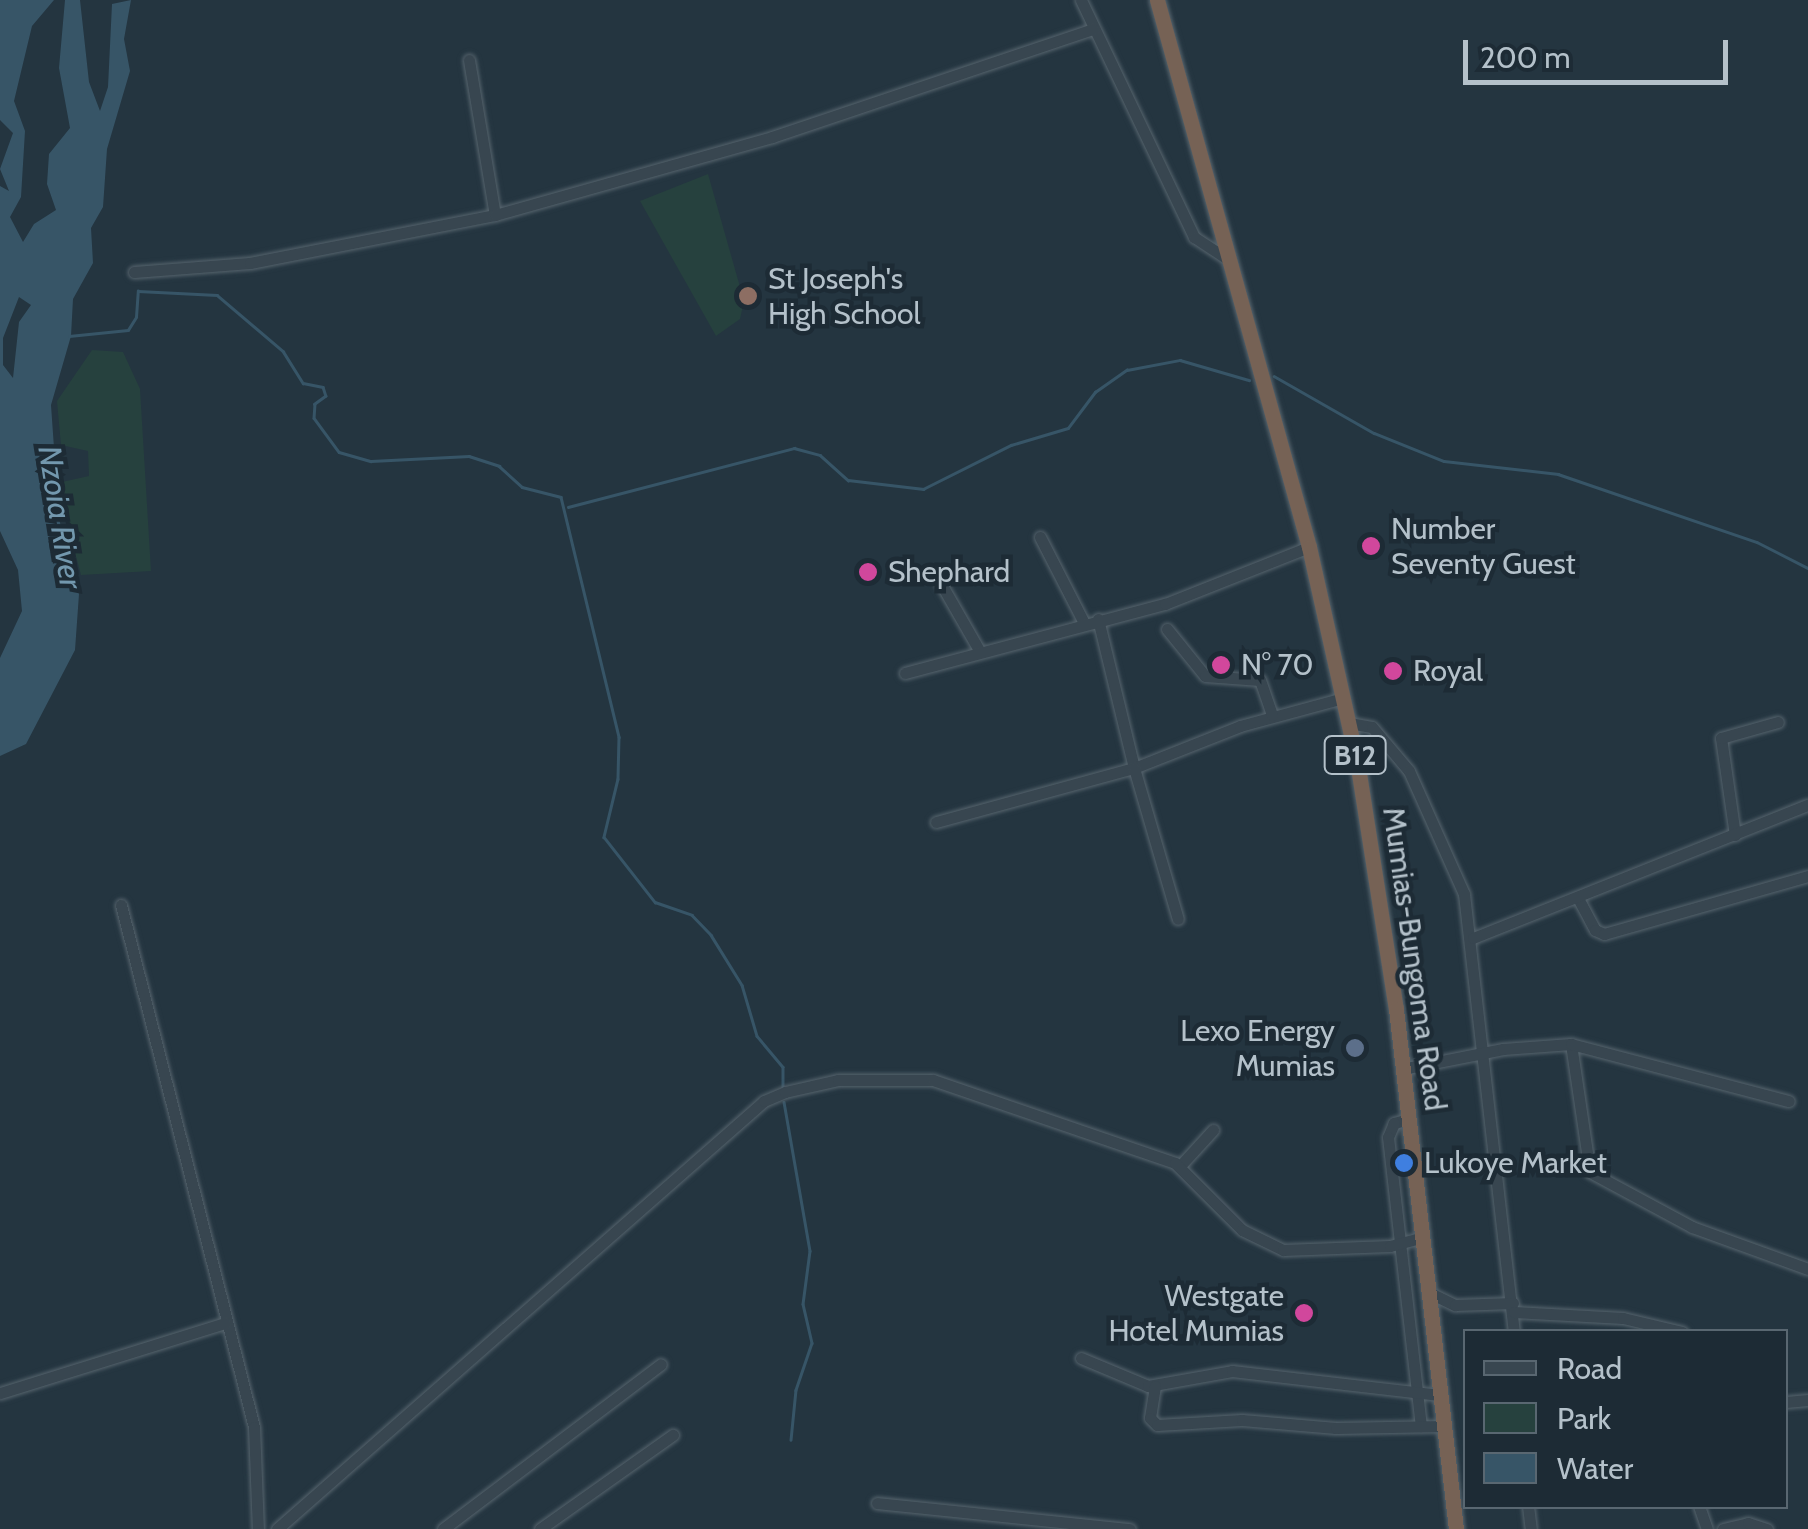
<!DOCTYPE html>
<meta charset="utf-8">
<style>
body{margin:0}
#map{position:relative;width:1808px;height:1529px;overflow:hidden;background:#243540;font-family:Cabin,sans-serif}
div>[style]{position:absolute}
.green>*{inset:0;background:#26413e}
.water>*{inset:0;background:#375567}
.stream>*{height:2.5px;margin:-1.25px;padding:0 1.25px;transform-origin:1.25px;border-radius:1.25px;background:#375567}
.roads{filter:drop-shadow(0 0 2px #56646d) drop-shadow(0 0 2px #56646d)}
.minor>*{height:11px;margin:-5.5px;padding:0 5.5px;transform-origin:5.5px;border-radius:5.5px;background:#384650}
.highway>*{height:15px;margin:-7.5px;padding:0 7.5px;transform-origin:7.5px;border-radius:7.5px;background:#766255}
.dots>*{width:28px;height:28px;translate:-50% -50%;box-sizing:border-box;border:5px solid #1d2b35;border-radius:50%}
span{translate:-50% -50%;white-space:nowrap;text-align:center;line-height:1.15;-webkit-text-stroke:9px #1d2b35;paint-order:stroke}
.shield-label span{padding:2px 8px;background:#1d2b35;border:2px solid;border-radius:8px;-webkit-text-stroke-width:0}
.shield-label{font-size:28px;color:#b4c1ca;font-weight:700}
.poi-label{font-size:30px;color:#b4c1ca}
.left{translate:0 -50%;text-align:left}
.right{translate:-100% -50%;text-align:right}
.street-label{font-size:30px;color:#b4c1ca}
.water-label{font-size:32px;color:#7398ae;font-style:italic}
.legend{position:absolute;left:1463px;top:1329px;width:325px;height:180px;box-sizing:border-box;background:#1d2b35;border:2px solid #596771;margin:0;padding:12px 18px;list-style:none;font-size:30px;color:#b4c1ca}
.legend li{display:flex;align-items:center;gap:20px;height:50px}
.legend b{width:50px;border:2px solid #596771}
.scale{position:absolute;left:1463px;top:40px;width:265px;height:45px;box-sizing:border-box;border:5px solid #b4c1ca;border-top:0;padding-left:12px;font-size:30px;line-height:35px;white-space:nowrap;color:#b4c1ca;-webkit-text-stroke:8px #1d2b35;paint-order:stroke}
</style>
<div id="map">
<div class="green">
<div style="clip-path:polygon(708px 174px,744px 301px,740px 319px,716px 336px,640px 201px)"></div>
<div style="clip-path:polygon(92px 350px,123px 352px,140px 389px,151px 571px,81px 575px,68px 527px,62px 482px,89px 476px,88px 451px,61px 445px,57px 401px)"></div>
</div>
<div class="water">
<div style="clip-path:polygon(evenodd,0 0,54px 0,32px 26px,14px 101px,25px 131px,21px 197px,10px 217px,23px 242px,34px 224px,56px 210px,47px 184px,49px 154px,70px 128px,59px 68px,65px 0,80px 0,89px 82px,100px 111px,108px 87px,112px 4px,131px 0,124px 39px,130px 71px,107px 149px,103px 207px,91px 228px,93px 263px,73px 299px,71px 336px,51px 405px,59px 519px,79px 594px,75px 650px,26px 744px,0 756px,0 658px,22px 611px,18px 570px,0 531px,0 186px,9px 191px,0 169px,13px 133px,0 120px,0 0,19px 297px,31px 305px,19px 322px,13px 378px,3px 365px,3px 338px,19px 297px)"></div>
</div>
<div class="stream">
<div style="left:69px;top:336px;width:59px;rotate:-5.8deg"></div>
<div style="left:128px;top:330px;width:15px;rotate:-58deg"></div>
<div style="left:136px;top:317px;width:26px;rotate:-86deg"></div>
<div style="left:138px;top:291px;width:79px;rotate:2.9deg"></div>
<div style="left:217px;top:295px;width:87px;rotate:40.3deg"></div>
<div style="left:283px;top:351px;width:38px;rotate:58deg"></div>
<div style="left:303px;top:383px;width:20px;rotate:11deg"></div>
<div style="left:323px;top:387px;width:9px;rotate:72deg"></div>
<div style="left:326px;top:396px;width:14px;rotate:144deg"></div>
<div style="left:315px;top:404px;width:14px;rotate:94deg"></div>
<div style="left:314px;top:418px;width:42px;rotate:53.7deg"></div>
<div style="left:339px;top:452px;width:33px;rotate:16deg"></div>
<div style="left:371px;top:461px;width:98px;rotate:-2.9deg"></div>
<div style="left:469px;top:456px;width:32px;rotate:18deg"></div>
<div style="left:499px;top:466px;width:31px;rotate:42deg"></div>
<div style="left:522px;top:487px;width:40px;rotate:14.4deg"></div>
<div style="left:561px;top:497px;width:247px;rotate:76.4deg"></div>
<div style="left:619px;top:737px;width:42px;rotate:91.4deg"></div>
<div style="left:618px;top:779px;width:60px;rotate:103.6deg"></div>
<div style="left:604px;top:837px;width:83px;rotate:51.9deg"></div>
<div style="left:655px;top:902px;width:39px;rotate:19deg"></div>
<div style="left:692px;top:915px;width:28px;rotate:46deg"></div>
<div style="left:711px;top:935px;width:59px;rotate:58.2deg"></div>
<div style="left:742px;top:985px;width:53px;rotate:73.6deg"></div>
<div style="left:757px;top:1036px;width:40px;rotate:50deg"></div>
<div style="left:783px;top:1067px;width:20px;rotate:90deg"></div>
<div style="left:1274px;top:376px;width:115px;rotate:29.7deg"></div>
<div style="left:1374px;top:433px;width:75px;rotate:21.8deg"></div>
<div style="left:1444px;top:461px;width:115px;rotate:6.5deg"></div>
<div style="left:1558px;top:474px;width:210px;rotate:18.9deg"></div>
<div style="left:1757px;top:542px;width:57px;rotate:27deg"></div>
<div style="left:568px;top:507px;width:234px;rotate:-14.6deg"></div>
<div style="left:794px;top:448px;width:27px;rotate:15deg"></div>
<div style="left:820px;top:455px;width:38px;rotate:42deg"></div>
<div style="left:848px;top:480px;width:76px;rotate:6.8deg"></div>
<div style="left:923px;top:489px;width:98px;rotate:-26.6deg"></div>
<div style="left:1011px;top:445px;width:59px;rotate:-16.6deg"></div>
<div style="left:1068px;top:428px;width:45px;rotate:-53.1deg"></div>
<div style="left:1095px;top:392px;width:39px;rotate:-35deg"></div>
<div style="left:1127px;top:370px;width:54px;rotate:-10.7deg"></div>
<div style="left:1180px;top:360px;width:72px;rotate:16.2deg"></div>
<div style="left:784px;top:1102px;width:151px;rotate:80.1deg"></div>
<div style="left:810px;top:1251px;width:53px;rotate:97.5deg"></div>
<div style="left:803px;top:1304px;width:40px;rotate:77deg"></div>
<div style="left:812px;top:1343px;width:50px;rotate:108.8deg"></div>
<div style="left:796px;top:1390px;width:50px;rotate:95.7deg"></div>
</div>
<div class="roads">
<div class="minor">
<div style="left:1081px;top:0;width:263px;rotate:64.5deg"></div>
<div style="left:1194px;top:237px;width:42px;rotate:33.3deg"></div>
<div style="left:469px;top:60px;width:157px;rotate:80.5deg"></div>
<div style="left:134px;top:272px;width:116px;rotate:-4.4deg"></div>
<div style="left:250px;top:263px;width:250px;rotate:-11.1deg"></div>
<div style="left:495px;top:215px;width:288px;rotate:-15.7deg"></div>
<div style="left:772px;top:137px;width:339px;rotate:-18.6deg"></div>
<div style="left:1040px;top:537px;width:97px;rotate:62.9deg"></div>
<div style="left:936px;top:575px;width:86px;rotate:60.2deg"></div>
<div style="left:1098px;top:619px;width:153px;rotate:76.4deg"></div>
<div style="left:1134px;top:768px;width:114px;rotate:-21.6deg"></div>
<div style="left:1240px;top:726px;width:107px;rotate:-15.2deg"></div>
<div style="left:1167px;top:629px;width:60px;rotate:51deg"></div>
<div style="left:1205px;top:676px;width:55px;rotate:4.2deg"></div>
<div style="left:1260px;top:680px;width:37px;rotate:71deg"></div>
<div style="left:905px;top:673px;width:269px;rotate:-14.9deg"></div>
<div style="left:1165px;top:604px;width:155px;rotate:-21.6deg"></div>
<div style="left:1349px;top:723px;width:23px;rotate:10deg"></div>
<div style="left:1372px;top:727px;width:57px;rotate:49.9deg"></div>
<div style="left:1409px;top:771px;width:135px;rotate:65.9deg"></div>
<div style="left:1464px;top:894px;width:441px;rotate:83.5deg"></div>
<div style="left:936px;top:822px;width:205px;rotate:-15.3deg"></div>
<div style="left:1134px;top:768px;width:157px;rotate:73.8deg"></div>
<div style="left:1735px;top:835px;width:98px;rotate:-98.2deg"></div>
<div style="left:1721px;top:738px;width:59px;rotate:-15.7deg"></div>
<div style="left:1579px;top:900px;width:34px;rotate:62deg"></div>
<div style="left:1595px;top:930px;width:10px;rotate:24deg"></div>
<div style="left:1604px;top:934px;width:212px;rotate:-15.9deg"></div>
<div style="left:121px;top:905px;width:539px;rotate:75.71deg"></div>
<div style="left:254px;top:1427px;width:102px;rotate:87.8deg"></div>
<div style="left:1473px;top:938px;width:360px;rotate:-21.7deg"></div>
<div style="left:1571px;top:1044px;width:129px;rotate:81.6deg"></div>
<div style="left:1590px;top:1172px;width:116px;rotate:28.3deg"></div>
<div style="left:1692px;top:1227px;width:123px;rotate:19.9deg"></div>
<div style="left:1402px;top:1069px;width:103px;rotate:-11.2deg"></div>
<div style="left:1503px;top:1049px;width:68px;rotate:-4.2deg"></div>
<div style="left:1571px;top:1044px;width:225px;rotate:14.7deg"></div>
<div style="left:1409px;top:1119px;width:16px;rotate:165deg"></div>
<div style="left:1394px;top:1123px;width:15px;rotate:113deg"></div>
<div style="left:1388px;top:1137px;width:291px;rotate:83.5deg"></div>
<div style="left:1180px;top:1166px;width:49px;rotate:-47.5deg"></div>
<div style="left:1430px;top:1293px;width:28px;rotate:26deg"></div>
<div style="left:1455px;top:1305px;width:58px;rotate:-2deg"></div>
<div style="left:1514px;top:1312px;width:109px;rotate:3.2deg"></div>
<div style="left:1623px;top:1318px;width:61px;rotate:13.3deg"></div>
<div style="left:1081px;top:1358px;width:73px;rotate:22.7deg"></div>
<div style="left:1148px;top:1386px;width:85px;rotate:-10.1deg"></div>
<div style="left:1232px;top:1371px;width:209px;rotate:6.6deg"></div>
<div style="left:1155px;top:1386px;width:32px;rotate:99deg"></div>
<div style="left:1150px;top:1418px;width:10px;rotate:45deg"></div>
<div style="left:1157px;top:1425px;width:85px;rotate:-3.4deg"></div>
<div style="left:1242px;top:1420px;width:94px;rotate:4.9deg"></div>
<div style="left:1336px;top:1428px;width:108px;rotate:-1.1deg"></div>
<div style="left:0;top:1393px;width:236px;rotate:-17.3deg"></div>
<div style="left:1786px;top:1402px;width:22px;rotate:-5deg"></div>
<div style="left:877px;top:1503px;width:254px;rotate:5.9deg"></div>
<div style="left:1528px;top:1506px;width:23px;rotate:83deg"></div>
<div style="left:1699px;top:1506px;width:24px;rotate:71deg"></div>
<div style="left:277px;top:1529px;width:648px;rotate:-41.31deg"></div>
<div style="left:764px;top:1101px;width:23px;rotate:-23deg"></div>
<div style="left:785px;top:1092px;width:54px;rotate:-12.8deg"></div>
<div style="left:838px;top:1080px;width:95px"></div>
<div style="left:933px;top:1080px;width:256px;rotate:18.9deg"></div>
<div style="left:1175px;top:1163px;width:95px;rotate:45deg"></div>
<div style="left:1242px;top:1230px;width:46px;rotate:26deg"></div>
<div style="left:1283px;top:1250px;width:107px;rotate:-2.1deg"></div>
<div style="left:1390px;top:1246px;width:34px;rotate:-15deg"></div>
<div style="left:443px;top:1529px;width:273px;rotate:-37.1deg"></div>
<div style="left:540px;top:1529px;width:163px;rotate:-35.3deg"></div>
<div style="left:1723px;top:1529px;width:26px;rotate:-13deg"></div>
<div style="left:1748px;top:1523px;width:20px;rotate:18deg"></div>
</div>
<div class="highway">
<div style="left:1157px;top:0;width:568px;rotate:74.47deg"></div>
<div style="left:1309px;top:547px;width:225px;rotate:77.4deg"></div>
<div style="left:1358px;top:767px;width:245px;rotate:81.1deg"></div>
<div style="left:1396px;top:1009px;width:523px;rotate:83.42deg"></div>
</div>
</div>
<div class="dots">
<div style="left:748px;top:296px;background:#8d6e63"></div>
<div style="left:1371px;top:546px;background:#d1479c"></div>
<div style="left:868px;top:572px;background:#d1479c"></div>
<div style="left:1221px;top:665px;background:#d1479c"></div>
<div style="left:1393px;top:671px;background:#d1479c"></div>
<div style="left:1355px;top:1048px;background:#5c6f8a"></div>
<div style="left:1404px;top:1163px;background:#3f7fe0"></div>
<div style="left:1304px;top:1313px;background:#d1479c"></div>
</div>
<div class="shield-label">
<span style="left:1355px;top:755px">B12</span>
</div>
<div class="poi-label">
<span class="left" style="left:768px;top:296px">St Joseph's<br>High School</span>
<span class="left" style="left:1391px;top:546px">Number<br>Seventy Guest</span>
<span class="left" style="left:888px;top:572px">Shephard</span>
<span class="left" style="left:1241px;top:665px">N° 70</span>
<span class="left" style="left:1413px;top:671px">Royal</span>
<span class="right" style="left:1335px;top:1048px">Lexo Energy<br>Mumias</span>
<span class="left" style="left:1424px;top:1163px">Lukoye Market</span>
<span class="right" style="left:1284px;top:1313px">Westgate<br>Hotel Mumias</span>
</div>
<div class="street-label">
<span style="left:1414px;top:959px;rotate:82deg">Mumias-Bungoma Road</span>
</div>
<div class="water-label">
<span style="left:60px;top:517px;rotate:81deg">Nzoia River</span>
</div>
<ul class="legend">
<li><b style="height:12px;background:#384650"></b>Road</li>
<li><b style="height:28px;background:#26413e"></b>Park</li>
<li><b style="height:28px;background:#375567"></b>Water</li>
</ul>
<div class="scale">200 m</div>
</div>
